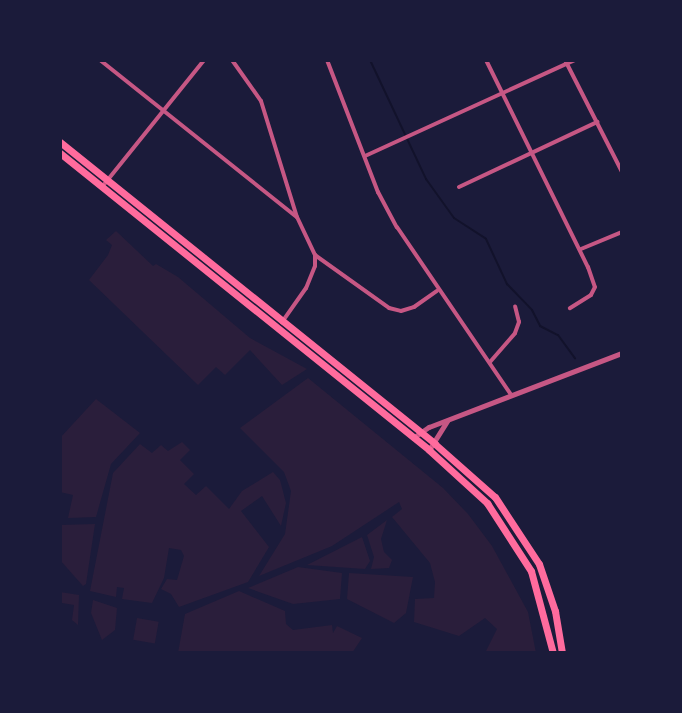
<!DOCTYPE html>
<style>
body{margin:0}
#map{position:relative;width:682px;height:713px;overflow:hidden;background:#1b1b3a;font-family:Rubik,sans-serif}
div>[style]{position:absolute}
.green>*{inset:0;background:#2a1e3b;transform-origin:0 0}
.stream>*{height:2px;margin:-1px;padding:0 1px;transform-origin:1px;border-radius:1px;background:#12122b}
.minor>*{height:4px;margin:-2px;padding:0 2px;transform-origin:2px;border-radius:2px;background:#c65784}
.tertiary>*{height:4.5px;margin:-2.25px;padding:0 2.25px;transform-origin:2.25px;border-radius:2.25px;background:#c65784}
.trunk>*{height:7px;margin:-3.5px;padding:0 3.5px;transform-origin:3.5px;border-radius:3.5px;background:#ff6b9d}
span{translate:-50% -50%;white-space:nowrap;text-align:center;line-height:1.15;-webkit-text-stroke:5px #1b1b3a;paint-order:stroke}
.frame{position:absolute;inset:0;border:62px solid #1b1b3a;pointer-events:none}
</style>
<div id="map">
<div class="green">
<div style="clip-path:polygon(116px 231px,153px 266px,156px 264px,178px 277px,250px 338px,307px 369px,282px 385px,250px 350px,225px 375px,216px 367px,198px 385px,89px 280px,108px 255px,112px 245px,106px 240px)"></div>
<div style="clip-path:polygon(308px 378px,443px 488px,468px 514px,492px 546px,528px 612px,536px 653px,489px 653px,486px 651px,497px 629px,485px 618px,459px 636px,414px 622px,415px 599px,434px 598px,435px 582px,430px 563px,392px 517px,402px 509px,399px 502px,332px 546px,259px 576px,285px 534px,291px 491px,284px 472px,240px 428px)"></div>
<div style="clip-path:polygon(96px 399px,140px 433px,111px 464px,96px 517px,68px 518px,73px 495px,60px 492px,60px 438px)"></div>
<div style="clip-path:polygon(182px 442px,190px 450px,180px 460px,194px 474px,184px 484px,196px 495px,206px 486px,229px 509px,242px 491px,273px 472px,280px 480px,286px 503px,281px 526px,262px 496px,241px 511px,269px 547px,248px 582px,179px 607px,171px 594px,161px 589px,167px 579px,177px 580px,184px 556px,181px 550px,169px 548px,164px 578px,152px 603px,122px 599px,124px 588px,117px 587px,116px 597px,90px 591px,113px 473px,140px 444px,152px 453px,161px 445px,168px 451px)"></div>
<div style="clip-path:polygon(387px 520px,381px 539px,384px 552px,392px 560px,389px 568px,371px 569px,374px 557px,367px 535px)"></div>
<div style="clip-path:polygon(95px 524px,86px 584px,83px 586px,60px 560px,60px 525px)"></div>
<div style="clip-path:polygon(362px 537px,370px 561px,365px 569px,307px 565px)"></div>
<div style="clip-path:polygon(298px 567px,342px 573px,340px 599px,293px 604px,248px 588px)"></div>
<div style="clip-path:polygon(349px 573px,413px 577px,406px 613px,394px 623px,347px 599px)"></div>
<div style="clip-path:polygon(239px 591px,285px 611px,286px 624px,293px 630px,332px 625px,333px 633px,337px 626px,362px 638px,352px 653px,178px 653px,185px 614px)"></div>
<div style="clip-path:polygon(60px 592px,79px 595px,78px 625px,72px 620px,74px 605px,62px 603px,60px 617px)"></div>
<div style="clip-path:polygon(93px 600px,117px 608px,115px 630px,102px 640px,91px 613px)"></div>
<div style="left:137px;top:618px;width:22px;height:22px;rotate:10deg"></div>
</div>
<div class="stream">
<div style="left:370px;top:60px;width:132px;rotate:64.8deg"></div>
<div style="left:426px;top:179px;width:48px;rotate:54.3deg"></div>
<div style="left:454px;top:218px;width:38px;rotate:33deg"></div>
<div style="left:486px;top:239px;width:50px;rotate:65deg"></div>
<div style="left:507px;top:284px;width:36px;rotate:46deg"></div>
<div style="left:532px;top:310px;width:18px;rotate:63deg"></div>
<div style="left:540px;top:326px;width:20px;rotate:27deg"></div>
<div style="left:558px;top:335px;width:29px;rotate:54deg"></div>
</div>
<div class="minor">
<div style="left:100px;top:60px;width:252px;rotate:38.6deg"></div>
<div style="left:297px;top:217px;width:42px;rotate:64.7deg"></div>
<div style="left:315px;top:255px;width:11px;rotate:90deg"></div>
<div style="left:315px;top:266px;width:24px;rotate:112deg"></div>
<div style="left:306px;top:288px;width:42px;rotate:125.2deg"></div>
<div style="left:232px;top:60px;width:50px;rotate:54.7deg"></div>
<div style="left:261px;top:101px;width:121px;rotate:72.8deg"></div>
<div style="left:327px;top:60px;width:142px;rotate:68.9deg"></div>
<div style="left:378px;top:192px;width:40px;rotate:62deg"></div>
<div style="left:397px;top:227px;width:204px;rotate:55.8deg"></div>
<div style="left:486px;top:60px;width:231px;rotate:63.8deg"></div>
<div style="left:588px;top:267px;width:21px;rotate:71deg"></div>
<div style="left:595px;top:287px;width:9px;rotate:117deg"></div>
<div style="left:591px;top:295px;width:25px;rotate:148deg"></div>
<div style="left:565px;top:60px;width:126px;rotate:63deg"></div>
<div style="left:365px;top:156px;width:231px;rotate:-24.6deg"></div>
<div style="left:102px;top:187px;width:163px;rotate:-51.2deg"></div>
<div style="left:459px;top:187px;width:153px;rotate:-25.2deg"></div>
<div style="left:581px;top:249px;width:44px;rotate:-22.5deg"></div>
<div style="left:315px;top:255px;width:91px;rotate:35.6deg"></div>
<div style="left:389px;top:308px;width:12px;rotate:14deg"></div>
<div style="left:401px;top:311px;width:14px;rotate:-17deg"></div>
<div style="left:414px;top:307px;width:28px;rotate:-35deg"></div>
<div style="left:490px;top:362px;width:38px;rotate:-49deg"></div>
<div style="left:515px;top:333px;width:12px;rotate:-70deg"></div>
<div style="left:519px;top:322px;width:16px;rotate:-104deg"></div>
</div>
<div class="tertiary">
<div style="left:413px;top:438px;width:19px;rotate:-35deg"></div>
<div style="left:429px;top:427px;width:207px;rotate:-21deg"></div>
<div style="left:429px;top:450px;width:34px;rotate:-58deg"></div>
</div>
<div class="trunk">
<div style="left:60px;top:142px;width:481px;rotate:38.8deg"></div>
<div style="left:435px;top:444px;width:80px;rotate:41.5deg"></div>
<div style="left:495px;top:497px;width:80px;rotate:56.7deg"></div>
<div style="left:539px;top:564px;width:50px;rotate:71.2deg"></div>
<div style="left:555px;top:611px;width:43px;rotate:80.5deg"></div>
<div style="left:60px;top:153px;width:474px;rotate:38.8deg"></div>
<div style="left:429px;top:450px;width:79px;rotate:42.4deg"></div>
<div style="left:487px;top:503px;width:81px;rotate:57.1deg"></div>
<div style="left:531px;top:571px;width:85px;rotate:75deg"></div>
</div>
<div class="frame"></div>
</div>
